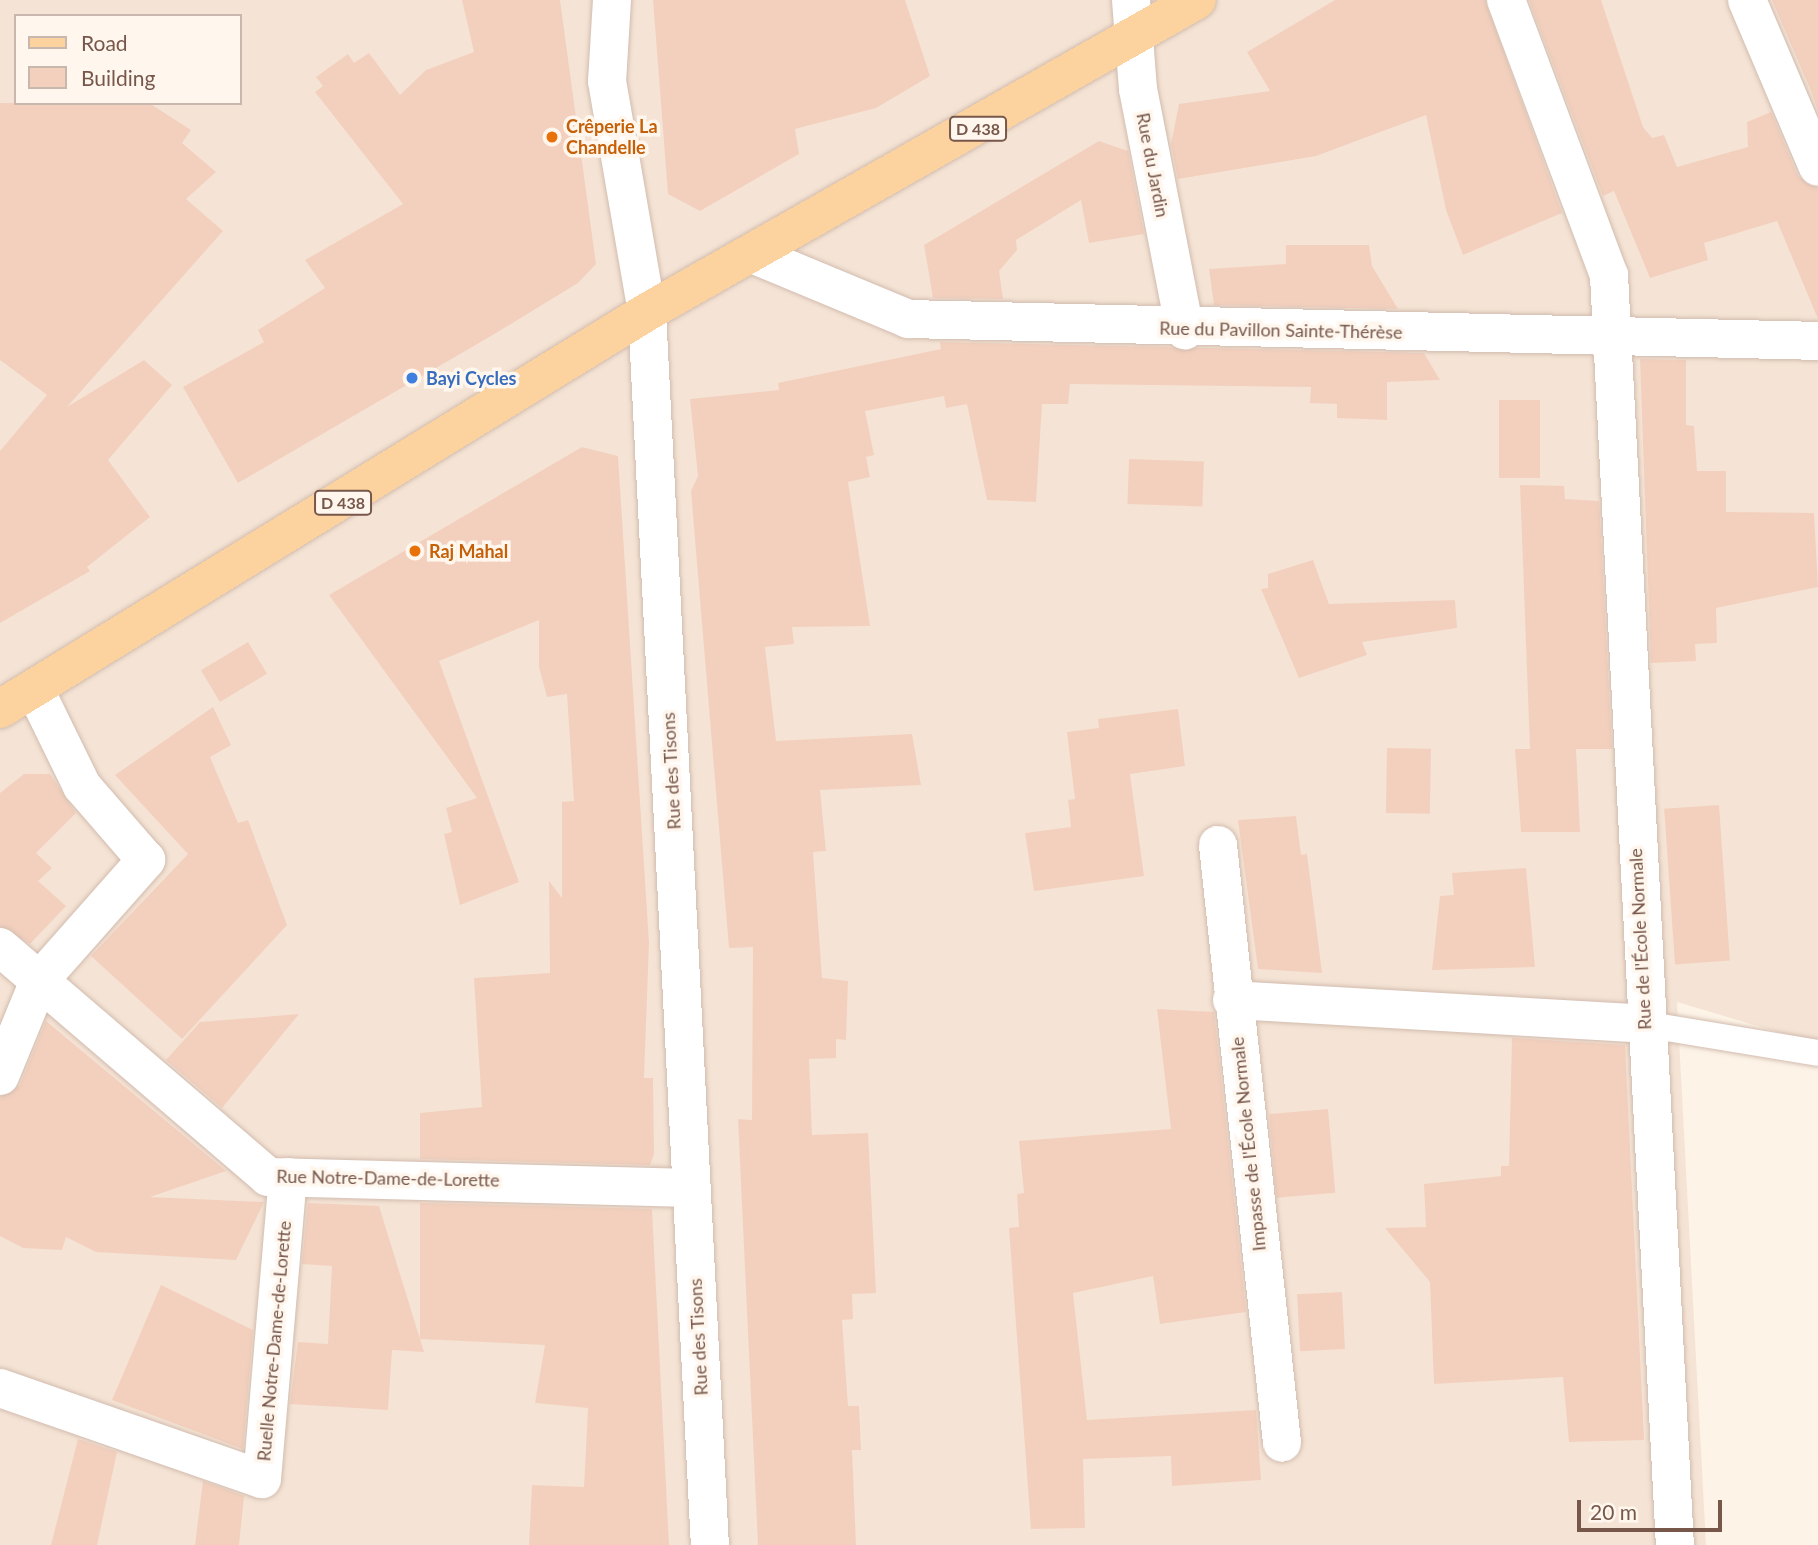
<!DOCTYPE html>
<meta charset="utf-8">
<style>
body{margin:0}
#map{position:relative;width:1818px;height:1545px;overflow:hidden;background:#fdf3e7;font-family:Lato,sans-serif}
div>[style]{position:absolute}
.residential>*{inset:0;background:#f5e4d5}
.building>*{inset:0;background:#f3d0be;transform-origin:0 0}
.roads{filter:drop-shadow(0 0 2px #d2bcaf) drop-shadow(0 0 2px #d2bcaf)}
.service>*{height:26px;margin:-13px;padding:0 13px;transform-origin:13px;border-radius:13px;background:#fff}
.minor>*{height:38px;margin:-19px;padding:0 19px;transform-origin:19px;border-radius:19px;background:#fff}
.primary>*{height:38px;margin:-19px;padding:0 19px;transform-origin:19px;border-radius:19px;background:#fcd39f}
.dots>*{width:19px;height:19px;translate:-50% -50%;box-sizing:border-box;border:4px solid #fff7ee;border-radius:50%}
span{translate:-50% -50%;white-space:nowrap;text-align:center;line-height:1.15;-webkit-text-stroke:7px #fff7ee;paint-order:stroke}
.shield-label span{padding:2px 5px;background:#fff7ee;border:2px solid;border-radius:5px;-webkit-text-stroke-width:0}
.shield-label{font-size:16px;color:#78574b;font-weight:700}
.food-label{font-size:18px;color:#c56008;font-weight:700}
.left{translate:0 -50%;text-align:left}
.street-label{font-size:18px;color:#78574b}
.shop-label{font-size:18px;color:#366cbe;font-weight:700}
.legend{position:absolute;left:14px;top:14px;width:228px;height:91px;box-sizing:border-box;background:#fff7ee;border:2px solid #c9b7ad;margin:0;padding:9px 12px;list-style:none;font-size:21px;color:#78574b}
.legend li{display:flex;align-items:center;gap:14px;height:35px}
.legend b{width:35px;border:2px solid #c9b7ad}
.scale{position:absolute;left:1577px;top:1500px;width:145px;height:32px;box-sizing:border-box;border:4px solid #78574b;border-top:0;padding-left:9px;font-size:21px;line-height:24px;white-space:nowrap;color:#78574b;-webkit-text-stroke:5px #fff7ee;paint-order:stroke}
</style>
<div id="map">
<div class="residential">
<div style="clip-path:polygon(evenodd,0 0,1818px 0,1818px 1044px,1677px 1002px,1706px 1545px,0 1545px,0 0,16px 16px,240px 16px,240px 103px,16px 103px,16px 16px)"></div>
</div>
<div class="building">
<div style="clip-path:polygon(462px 0,560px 0,596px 264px,578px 283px,491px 336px,238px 483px,183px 387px,264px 342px,258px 330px,325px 288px,305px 260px,403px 204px,315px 92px,323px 86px,316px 77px,348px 54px,354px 63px,369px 53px,400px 95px,426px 70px,474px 52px)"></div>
<div style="clip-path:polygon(653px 0,905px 0,930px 76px,876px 108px,795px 129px,799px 154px,700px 211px,668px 194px)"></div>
<div style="clip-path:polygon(1335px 0,1485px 0,1562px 213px,1463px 255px,1446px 210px,1426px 115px,1316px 156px,1178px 179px,1171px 144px,1179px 104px,1270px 91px,1247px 52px)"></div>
<div style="clip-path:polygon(1529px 0,1601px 0,1643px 127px,1652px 138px,1664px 135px,1677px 167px,1748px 147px,1747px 122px,1771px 112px,1798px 176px,1818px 188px,1818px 319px,1777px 221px,1704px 243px,1708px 260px,1650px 278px,1614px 191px,1603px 196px)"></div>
<div style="clip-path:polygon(1772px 0,1818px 0,1818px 111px,1812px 93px)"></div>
<div style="clip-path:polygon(0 103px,149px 103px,191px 130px,182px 143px,216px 172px,186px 199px,223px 231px,67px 407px,144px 360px,172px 385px,108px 460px,150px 517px,87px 567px,90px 571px,0 623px,0 451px,47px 395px,0 360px)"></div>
<div style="clip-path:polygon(1099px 141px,1128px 151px,1144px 234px,1089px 243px,1081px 200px,1016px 240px,1017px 250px,999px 271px,1003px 299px,933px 298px,924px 245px)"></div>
<div style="clip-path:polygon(1286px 245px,1369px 245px,1372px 266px,1398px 309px,1214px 305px,1209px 269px,1286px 264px)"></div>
<div style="clip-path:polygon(940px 342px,1424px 353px,1440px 380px,1387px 382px,1387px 420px,1337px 418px,1337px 404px,1310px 403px,1311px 387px,1070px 384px,1068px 404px,1042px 404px,1036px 502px,987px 500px,967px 404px,946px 408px,944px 396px,865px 411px,874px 455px,866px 457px,870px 477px,848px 482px,870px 626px,792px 627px,794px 644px,765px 647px,776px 741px,912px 734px,921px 785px,820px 790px,826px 851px,813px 852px,822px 978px,848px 981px,846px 1040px,836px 1039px,836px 1058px,809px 1059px,812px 1135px,868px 1133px,876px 1293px,852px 1294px,853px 1319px,842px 1320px,848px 1406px,859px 1406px,861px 1450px,852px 1450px,856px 1545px,758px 1545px,738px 1119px,752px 1120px,753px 947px,729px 948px,691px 491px,698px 476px,690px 399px,779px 390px,778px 383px,941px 349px)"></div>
<div style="clip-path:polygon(1640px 359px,1686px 360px,1686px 425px,1694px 426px,1697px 471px,1726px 471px,1726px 512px,1814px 513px,1818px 587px,1716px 608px,1717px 643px,1695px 644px,1696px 661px,1651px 663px)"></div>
<div style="left:1540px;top:400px;width:78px;height:41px;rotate:90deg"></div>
<div style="clip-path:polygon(582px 447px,618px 456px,649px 943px,644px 1078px,653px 1078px,654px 1154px,650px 1165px,420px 1159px,420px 1113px,482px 1107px,474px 978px,550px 973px,549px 881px,562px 898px,562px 802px,574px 801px,567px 694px,547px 697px,539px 667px,539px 620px,439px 661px,519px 882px,460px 905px,444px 834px,452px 832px,446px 808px,477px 798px,329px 595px)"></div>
<div style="left:1129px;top:459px;width:75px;height:45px;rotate:2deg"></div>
<div style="clip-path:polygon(1520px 485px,1564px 486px,1565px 499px,1599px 501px,1612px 749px,1576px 749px,1580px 832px,1521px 832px,1515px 749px,1530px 749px)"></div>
<div style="clip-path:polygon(1313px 560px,1329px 604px,1455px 600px,1457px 628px,1362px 642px,1367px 655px,1299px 678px,1261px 589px,1268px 588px,1268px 574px)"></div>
<div style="left:248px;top:642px;width:37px;height:55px;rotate:59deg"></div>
<div style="clip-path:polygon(213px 707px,231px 745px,210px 757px,238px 823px,248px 820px,287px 925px,182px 1039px,91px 956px,188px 854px,115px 775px)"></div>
<div style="clip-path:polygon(1178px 709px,1185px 766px,1130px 774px,1144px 876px,1034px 891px,1025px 833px,1071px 827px,1068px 800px,1075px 799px,1067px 732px,1099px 728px,1098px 719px)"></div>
<div style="left:1387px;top:748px;width:44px;height:65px;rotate:1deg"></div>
<div style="clip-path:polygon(24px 774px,50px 774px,76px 813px,36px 853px,52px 868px,38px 881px,66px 906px,30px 944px,0 926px,0 793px)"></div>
<div style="left:1719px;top:805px;width:156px;height:55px;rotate:86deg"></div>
<div style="clip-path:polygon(1296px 816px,1301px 855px,1307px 854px,1322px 973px,1258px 969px,1238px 820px)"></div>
<div style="clip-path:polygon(1526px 868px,1535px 967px,1432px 970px,1440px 896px,1454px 895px,1452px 873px)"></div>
<div style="clip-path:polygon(1157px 1009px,1214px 1012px,1246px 1312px,1160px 1324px,1153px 1276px,1073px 1293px,1087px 1420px,1256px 1410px,1261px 1480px,1172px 1486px,1171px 1456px,1083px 1459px,1085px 1528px,1031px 1529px,1009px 1228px,1019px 1227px,1017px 1194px,1024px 1193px,1019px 1141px,1171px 1129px)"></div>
<div style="clip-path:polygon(299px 1014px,222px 1108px,166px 1060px,200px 1022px)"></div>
<div style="clip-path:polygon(46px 1021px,226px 1171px,150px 1197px,264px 1202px,236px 1260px,96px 1252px,66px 1237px,62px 1250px,23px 1248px,0 1236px,0 1097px,20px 1085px)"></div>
<div style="clip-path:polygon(1512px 1038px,1625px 1045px,1644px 1440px,1569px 1442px,1563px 1377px,1434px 1384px,1430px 1282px,1385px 1228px,1426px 1227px,1424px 1184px,1501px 1176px,1501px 1166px,1509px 1166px)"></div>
<div style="left:1328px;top:1109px;width:84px;height:59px;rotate:85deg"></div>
<div style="clip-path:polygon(308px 1203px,379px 1206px,420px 1339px,420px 1203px,652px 1209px,669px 1545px,529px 1545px,532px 1485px,584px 1487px,588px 1408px,535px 1403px,545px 1345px,420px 1339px,424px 1352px,392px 1350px,388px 1410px,290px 1404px,298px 1342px,328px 1344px,332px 1266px,302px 1264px)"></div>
<div style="clip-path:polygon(161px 1285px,253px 1330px,243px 1449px,112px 1400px)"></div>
<div style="left:1342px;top:1292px;width:57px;height:45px;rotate:87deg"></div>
<div style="clip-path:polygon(78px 1439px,117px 1452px,97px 1545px,51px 1545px)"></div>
<div style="clip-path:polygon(203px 1481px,244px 1496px,239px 1545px,195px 1545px)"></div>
</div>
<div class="roads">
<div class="service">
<div style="left:1643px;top:1024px;width:177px;rotate:9.4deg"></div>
</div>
<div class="minor">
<div style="left:612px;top:0;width:81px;rotate:93.5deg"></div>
<div style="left:607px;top:81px;width:234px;rotate:80.2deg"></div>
<div style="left:647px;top:312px;width:1235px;rotate:87.08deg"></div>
<div style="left:1131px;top:0;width:89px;rotate:85.5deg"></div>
<div style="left:1138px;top:89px;width:246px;rotate:79deg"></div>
<div style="left:1506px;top:0;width:294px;rotate:69.5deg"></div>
<div style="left:1609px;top:275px;width:1272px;rotate:87.03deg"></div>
<div style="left:1747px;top:0;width:181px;rotate:67deg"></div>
<div style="left:757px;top:256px;width:164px;rotate:22.6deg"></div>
<div style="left:908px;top:319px;width:910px;rotate:1.38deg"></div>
<div style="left:1218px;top:845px;width:601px;rotate:83.89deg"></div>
<div style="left:0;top:947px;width:353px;rotate:40.6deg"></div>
<div style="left:268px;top:1177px;width:424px;rotate:1.5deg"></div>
<div style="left:1232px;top:1000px;width:412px;rotate:3.3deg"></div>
<div style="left:0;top:1076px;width:103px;rotate:-67.7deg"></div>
<div style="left:39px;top:981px;width:162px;rotate:-48.5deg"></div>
<div style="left:146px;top:860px;width:98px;rotate:-130.9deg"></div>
<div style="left:82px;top:786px;width:107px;rotate:-116.1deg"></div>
<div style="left:0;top:1388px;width:277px;rotate:19.2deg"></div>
<div style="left:262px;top:1479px;width:303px;rotate:-85.1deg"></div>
</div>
<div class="primary">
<div style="left:0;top:709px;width:759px;rotate:-31.53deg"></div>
<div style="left:647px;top:312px;width:632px;rotate:-29.57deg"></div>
</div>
</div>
<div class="dots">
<div style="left:552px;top:137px;background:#e8710a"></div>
<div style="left:412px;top:378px;background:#3f7fe0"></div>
<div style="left:415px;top:551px;background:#e8710a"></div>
</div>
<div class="shield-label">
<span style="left:978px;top:129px">D 438</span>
<span style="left:343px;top:503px">D 438</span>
</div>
<div class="food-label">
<span class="left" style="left:566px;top:137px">Crêperie La<br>Chandelle</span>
<span class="left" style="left:429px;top:551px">Raj Mahal</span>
</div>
<div class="street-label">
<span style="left:1153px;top:165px;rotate:79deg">Rue du Jardin</span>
<span style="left:1281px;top:330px;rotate:1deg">Rue du Pavillon Sainte-Thérèse</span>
<span style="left:671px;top:771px;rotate:-93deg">Rue des Tisons</span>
<span style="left:1640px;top:939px;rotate:-93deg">Rue de l'École Normale</span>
<span style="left:1248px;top:1144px;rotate:-96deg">Impasse de l'École Normale</span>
<span style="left:388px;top:1178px;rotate:1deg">Rue Notre-Dame-de-Lorette</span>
<span style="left:698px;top:1337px;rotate:-93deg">Rue des Tisons</span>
<span style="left:274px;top:1341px;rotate:-85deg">Ruelle Notre-Dame-de-Lorette</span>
</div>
<div class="shop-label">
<span class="left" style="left:426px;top:378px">Bayi Cycles</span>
</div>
<ul class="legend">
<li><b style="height:9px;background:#fcd39f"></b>Road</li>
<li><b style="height:19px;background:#f3d0be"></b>Building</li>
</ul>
<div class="scale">20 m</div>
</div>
